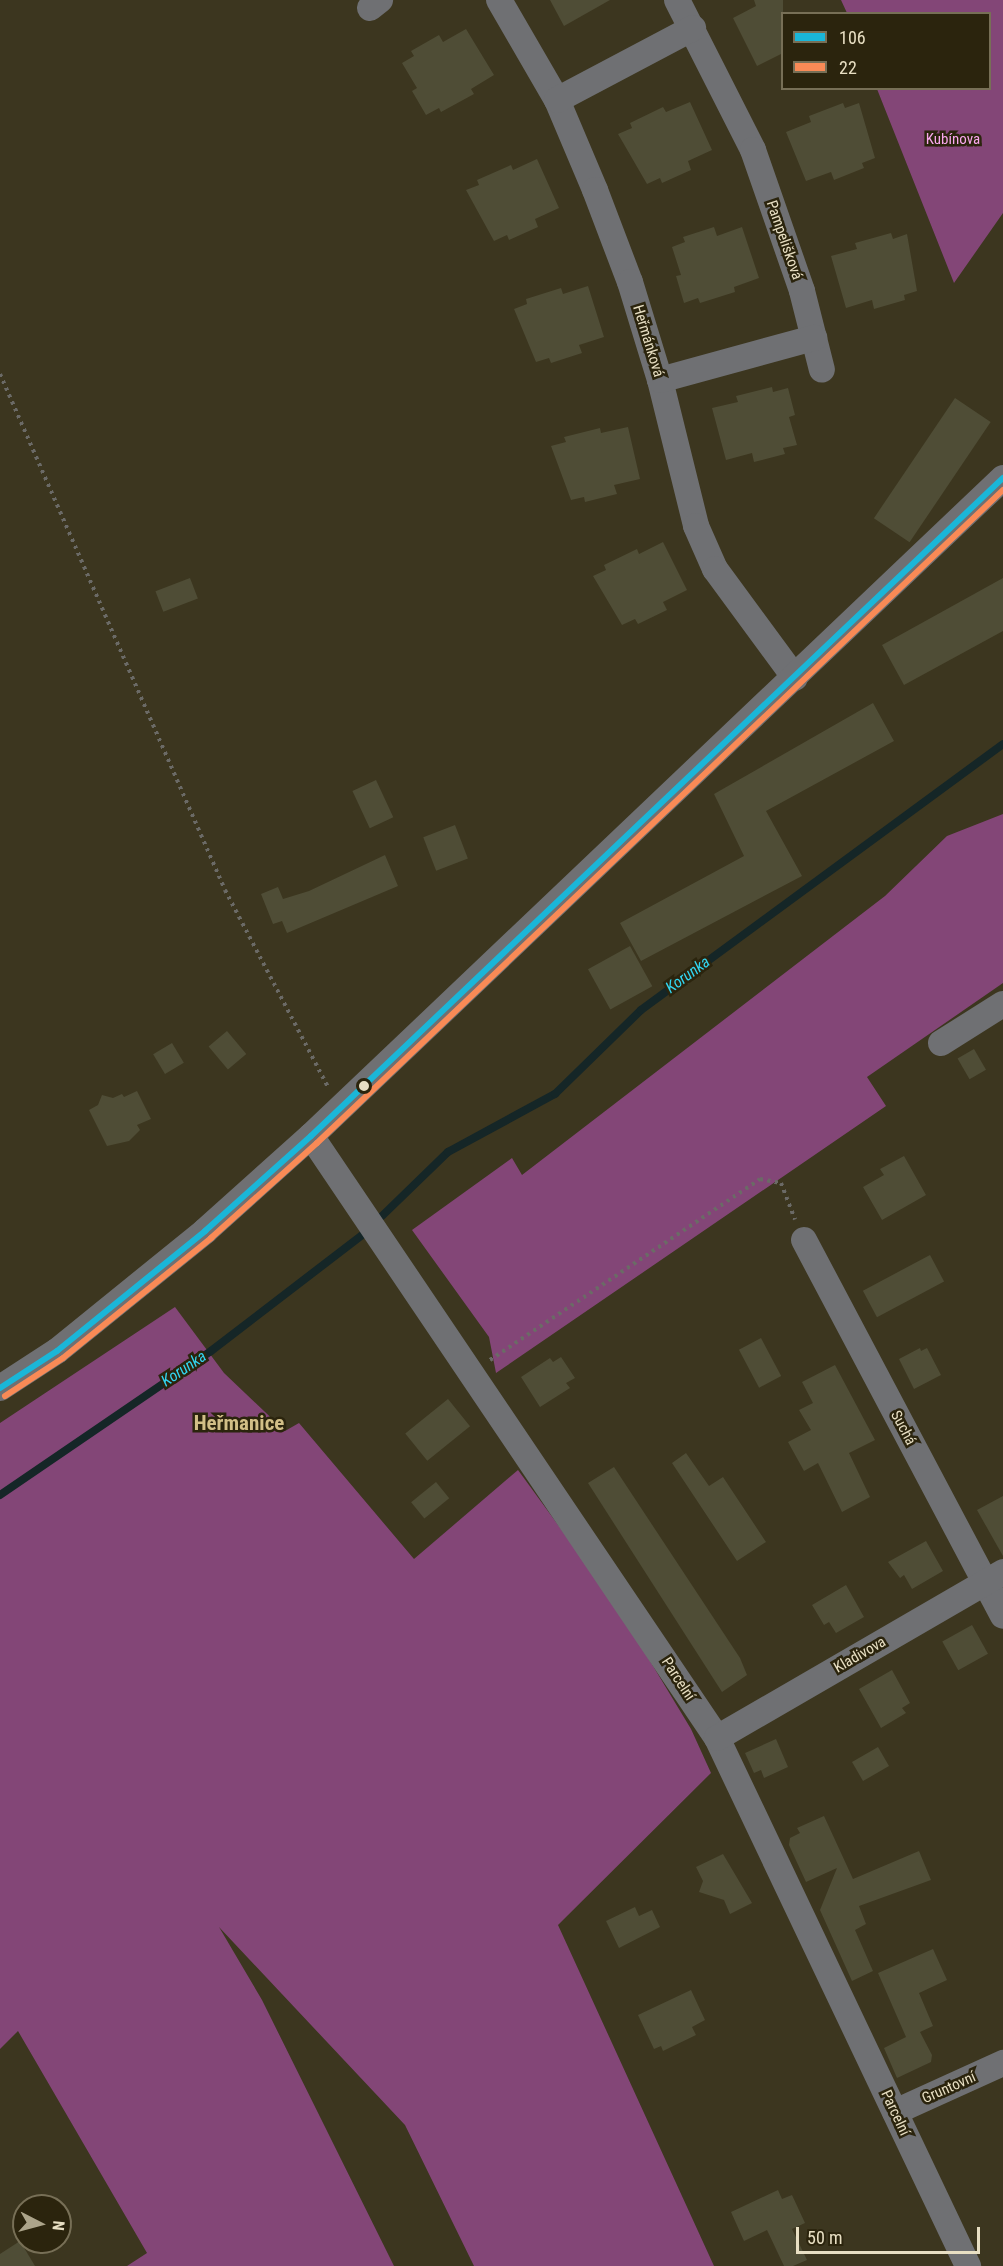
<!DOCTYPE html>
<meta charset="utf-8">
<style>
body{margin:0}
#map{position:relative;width:1003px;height:2266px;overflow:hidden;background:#3c361f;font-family:"Roboto Condensed",sans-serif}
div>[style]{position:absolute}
.green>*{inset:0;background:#834677}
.stream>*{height:8px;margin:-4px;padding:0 4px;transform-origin:4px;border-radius:4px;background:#152627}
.building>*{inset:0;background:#4f4d36;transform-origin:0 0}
.path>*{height:4px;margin-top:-2px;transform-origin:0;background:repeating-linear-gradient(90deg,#6b6a66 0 3px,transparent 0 7.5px)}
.minor>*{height:26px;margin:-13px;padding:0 13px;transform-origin:13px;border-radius:13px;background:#6f7073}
.bus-1>*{height:6px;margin:-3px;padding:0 3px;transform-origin:3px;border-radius:3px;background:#1ab6d8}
.bus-2>*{height:6px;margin:-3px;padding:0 3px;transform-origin:3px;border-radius:3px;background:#f98a56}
.dots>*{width:16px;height:16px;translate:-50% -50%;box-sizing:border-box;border:3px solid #2b240d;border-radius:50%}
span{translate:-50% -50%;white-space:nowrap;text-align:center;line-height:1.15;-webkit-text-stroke:5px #2b240d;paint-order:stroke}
.park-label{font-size:15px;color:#fba8ef}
.street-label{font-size:15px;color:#e8dfc3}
.water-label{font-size:16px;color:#32d6f1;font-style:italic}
.district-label{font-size:21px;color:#d2bf87;font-weight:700}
.legend{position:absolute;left:781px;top:12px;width:210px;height:78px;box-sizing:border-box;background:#2b240d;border:2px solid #776f56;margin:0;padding:8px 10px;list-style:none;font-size:18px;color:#e8dfc3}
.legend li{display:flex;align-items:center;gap:12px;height:30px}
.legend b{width:30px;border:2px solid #776f56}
.north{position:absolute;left:12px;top:2194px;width:60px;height:60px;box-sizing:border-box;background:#2b240d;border:2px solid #776f56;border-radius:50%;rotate:96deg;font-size:16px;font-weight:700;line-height:24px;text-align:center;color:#e8dfc3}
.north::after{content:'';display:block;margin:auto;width:21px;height:27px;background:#aca48a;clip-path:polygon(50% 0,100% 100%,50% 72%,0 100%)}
.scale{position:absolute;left:796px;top:2227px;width:184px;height:27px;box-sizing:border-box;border:3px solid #e8dfc3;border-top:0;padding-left:8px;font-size:18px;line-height:21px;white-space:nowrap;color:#e8dfc3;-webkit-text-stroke:4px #2b240d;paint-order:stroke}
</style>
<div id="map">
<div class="green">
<div style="clip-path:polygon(841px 0,1003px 0,1003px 213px,954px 283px,877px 89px,990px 88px,990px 14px,847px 13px)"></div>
<div style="clip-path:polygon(1003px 814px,1003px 983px,867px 1077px,886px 1106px,496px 1373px,489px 1337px,412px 1230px,512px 1158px,522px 1175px,885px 896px,947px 836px)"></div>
<div style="clip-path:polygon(175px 1307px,224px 1373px,285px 1431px,299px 1423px,414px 1559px,518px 1470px,615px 1603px,691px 1729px,711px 1773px,558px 1925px,714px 2266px,474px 2266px,405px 2125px,219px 1927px,262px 2000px,394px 2266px,127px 2266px,147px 2253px,18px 2031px,0 2049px,0 1423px)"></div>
</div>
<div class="stream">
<div style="left:382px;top:1216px;width:92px;rotate:-44.1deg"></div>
<div style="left:448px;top:1152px;width:122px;rotate:-28.5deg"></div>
<div style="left:555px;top:1094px;width:120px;rotate:-44.3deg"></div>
<div style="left:641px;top:1010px;width:449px;rotate:-36.3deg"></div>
<div style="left:0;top:1495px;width:255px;rotate:-34.3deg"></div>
<div style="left:211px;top:1351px;width:190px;rotate:-37.5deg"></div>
</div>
<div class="building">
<div style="clip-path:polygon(550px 0,610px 0,564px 26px)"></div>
<div style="clip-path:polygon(754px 0,783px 0,783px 53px,757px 66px,733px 18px,756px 6px)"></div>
<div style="clip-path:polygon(466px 29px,494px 75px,471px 89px,474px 94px,441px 112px,439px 108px,426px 115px,412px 91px,417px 88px,402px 63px,414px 56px,411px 51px,439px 35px,443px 42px)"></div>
<div style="clip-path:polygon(690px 102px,712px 150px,688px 161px,691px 170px,662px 183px,660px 178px,647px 184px,618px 134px,632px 128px,630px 123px,663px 107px,666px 112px)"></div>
<div style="clip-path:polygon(843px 103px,845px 108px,859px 103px,875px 158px,862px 163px,864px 168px,834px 180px,831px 172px,806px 181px,786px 132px,811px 122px,809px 116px)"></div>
<div style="clip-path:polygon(537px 159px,559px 208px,535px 219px,538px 227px,509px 240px,507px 235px,494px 241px,466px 190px,479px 185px,477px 180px,511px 165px,513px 170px)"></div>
<div style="clip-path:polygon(714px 227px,717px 236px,742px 227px,759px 278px,734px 287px,735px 292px,700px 303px,698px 298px,684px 303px,676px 276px,681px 275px,672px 247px,685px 242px,683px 237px)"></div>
<div style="clip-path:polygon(891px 233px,893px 239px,907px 234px,917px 291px,904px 295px,905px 300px,874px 309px,872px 300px,846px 308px,831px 256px,857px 249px,855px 243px)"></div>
<div style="clip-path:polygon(588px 286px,604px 337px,579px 345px,582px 353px,551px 363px,549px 358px,536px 362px,514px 309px,527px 304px,526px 299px,561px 288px,563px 294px)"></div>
<div style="clip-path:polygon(772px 387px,773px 392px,788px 388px,795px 415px,789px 417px,797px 445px,783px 448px,785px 454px,754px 462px,752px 453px,726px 460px,712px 408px,738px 402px,736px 396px)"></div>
<div style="left:955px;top:398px;width:43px;height:145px;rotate:34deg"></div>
<div style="clip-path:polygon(628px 427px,640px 479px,614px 485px,617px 494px,585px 502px,584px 497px,571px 500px,551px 446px,566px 442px,564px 437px,600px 428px,601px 433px)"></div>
<div style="clip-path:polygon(663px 542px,687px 590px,663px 602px,667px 610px,638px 624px,635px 619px,622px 625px,593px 576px,606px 570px,604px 565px,637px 549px,639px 554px)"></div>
<div style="left:190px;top:578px;width:22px;height:37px;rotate:69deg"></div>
<div style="clip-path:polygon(1003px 578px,1003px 631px,904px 685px,882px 645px)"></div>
<div style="clip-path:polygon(873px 703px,894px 741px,766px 811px,802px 876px,641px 961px,620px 923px,744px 856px,714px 794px)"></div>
<div style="left:376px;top:780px;width:41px;height:26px;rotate:65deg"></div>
<div style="left:455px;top:825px;width:36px;height:34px;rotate:69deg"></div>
<div style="clip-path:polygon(385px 855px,398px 886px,287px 933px,282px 921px,273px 924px,261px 894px,278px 887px,283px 899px,309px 891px)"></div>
<div style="left:630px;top:946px;width:46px;height:48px;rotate:61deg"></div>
<div style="left:227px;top:1031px;width:30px;height:24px;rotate:50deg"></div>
<div style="left:172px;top:1043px;width:23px;height:22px;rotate:59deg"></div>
<div style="left:974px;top:1049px;width:24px;height:19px;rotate:60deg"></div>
<div style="clip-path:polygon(137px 1091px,151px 1119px,137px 1125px,140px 1130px,129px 1141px,107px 1146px,89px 1110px,98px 1105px,102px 1095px,113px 1098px,122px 1094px,124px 1097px)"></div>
<div style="clip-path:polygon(904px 1156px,926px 1195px,882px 1220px,863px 1187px,884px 1175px,880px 1169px)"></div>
<div style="left:930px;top:1255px;width:30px;height:76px;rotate:62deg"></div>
<div style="left:761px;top:1338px;width:43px;height:25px;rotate:62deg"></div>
<div style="clip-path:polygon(920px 1348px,921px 1351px,927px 1348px,941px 1375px,914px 1389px,899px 1359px)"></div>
<div style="clip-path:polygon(561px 1357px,575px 1378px,566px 1383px,570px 1388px,540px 1407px,521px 1377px,550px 1358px,553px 1362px)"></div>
<div style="clip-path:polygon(835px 1365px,875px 1440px,849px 1453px,870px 1497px,842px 1512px,818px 1463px,804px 1471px,788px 1442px,811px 1430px,799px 1410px,813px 1403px,802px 1382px)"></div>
<div style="left:448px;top:1399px;width:35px;height:55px;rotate:51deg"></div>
<div style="clip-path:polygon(686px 1453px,709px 1486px,723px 1477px,766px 1542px,737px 1561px,672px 1463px)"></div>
<div style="clip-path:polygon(614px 1467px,740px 1658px,747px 1675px,722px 1692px,588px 1483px)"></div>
<div style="left:436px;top:1482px;width:21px;height:32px;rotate:51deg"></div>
<div style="clip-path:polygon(1003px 1496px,1003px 1556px,977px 1510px)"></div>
<div style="clip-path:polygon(926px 1541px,943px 1571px,912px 1589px,904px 1575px,900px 1578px,888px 1562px)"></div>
<div style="clip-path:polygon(846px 1585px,864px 1617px,836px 1633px,829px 1622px,824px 1625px,812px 1605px)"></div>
<div style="left:972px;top:1625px;width:33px;height:34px;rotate:61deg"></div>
<div style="clip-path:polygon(892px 1670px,910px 1703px,902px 1708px,906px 1713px,881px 1728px,859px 1689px)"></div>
<div style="clip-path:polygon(776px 1739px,788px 1767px,764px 1778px,761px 1770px,754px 1773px,745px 1753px)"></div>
<div style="left:878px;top:1747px;width:22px;height:30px;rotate:60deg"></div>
<div style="clip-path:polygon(824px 1816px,853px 1879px,919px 1851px,931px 1880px,859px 1906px,866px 1924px,855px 1930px,873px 1971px,852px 1981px,820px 1910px,837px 1868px,806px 1882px,789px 1845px,790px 1838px,800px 1833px,797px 1828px)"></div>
<div style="clip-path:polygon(723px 1854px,752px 1903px,730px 1914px,724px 1900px,699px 1892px,703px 1881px,696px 1867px)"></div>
<div style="clip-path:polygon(635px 1907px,639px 1916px,652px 1910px,660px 1927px,619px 1948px,606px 1921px)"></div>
<div style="clip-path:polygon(933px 1949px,947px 1980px,919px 1993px,933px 2026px,920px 2032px,932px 2055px,931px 2062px,897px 2078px,884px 2048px,906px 2037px,878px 1973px)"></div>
<div style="clip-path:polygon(691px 1990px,705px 2020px,692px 2027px,696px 2035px,663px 2051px,661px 2046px,654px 2049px,638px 2015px)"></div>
<div style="clip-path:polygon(778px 2190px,782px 2199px,792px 2195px,805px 2223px,792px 2229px,807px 2260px,793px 2266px,784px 2266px,767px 2230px,744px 2241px,731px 2212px)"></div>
<div style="clip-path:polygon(20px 2241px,35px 2266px,0 2266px,0 2254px)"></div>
</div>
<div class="path">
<div style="left:0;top:374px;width:563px;rotate:66.44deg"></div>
<div style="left:225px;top:890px;width:222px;rotate:62.4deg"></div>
<div style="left:490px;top:1360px;width:325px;rotate:-33.8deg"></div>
<div style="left:760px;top:1179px;width:21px;rotate:11deg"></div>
<div style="left:781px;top:1183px;width:39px;rotate:69deg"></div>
</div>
<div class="minor">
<div style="left:499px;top:0;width:116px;rotate:59.9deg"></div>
<div style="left:557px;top:100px;width:98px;rotate:67.1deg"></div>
<div style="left:595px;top:190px;width:98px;rotate:69.2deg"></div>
<div style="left:630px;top:282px;width:102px;rotate:73deg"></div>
<div style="left:660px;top:380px;width:150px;rotate:76.1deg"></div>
<div style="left:696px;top:526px;width:47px;rotate:66.2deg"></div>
<div style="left:715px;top:569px;width:135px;rotate:53.7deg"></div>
<div style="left:677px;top:0;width:168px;rotate:63.1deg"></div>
<div style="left:753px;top:150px;width:149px;rotate:70.8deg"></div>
<div style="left:802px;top:291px;width:81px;rotate:75.8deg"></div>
<div style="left:370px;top:8px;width:13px;rotate:-39deg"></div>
<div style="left:557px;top:100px;width:154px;rotate:-27.9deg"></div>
<div style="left:660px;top:380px;width:160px;rotate:-15.3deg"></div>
<div style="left:941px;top:1043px;width:73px;rotate:-32.2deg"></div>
<div style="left:311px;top:1136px;width:726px;rotate:56deg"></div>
<div style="left:717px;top:1738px;width:585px;rotate:64.57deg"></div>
<div style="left:804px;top:1240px;width:425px;rotate:62.1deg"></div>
<div style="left:0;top:1388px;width:68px;rotate:-33deg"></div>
<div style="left:57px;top:1351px;width:191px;rotate:-39deg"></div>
<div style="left:205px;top:1231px;width:142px;rotate:-41.9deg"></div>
<div style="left:311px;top:1136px;width:955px;rotate:-43.56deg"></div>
<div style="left:717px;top:1738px;width:331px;rotate:-30.1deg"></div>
<div style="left:895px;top:2112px;width:119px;rotate:-24.4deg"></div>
</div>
<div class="bus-1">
<div style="left:0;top:1388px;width:68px;rotate:-33deg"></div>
<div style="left:57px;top:1351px;width:191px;rotate:-39deg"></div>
<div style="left:205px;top:1231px;width:142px;rotate:-41.9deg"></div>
<div style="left:311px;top:1136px;width:955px;rotate:-43.56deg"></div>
</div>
<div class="bus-2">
<div style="left:5px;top:1396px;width:69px;rotate:-33.2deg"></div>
<div style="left:63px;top:1358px;width:191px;rotate:-39deg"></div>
<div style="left:211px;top:1238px;width:142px;rotate:-41.9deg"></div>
<div style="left:317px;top:1143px;width:947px;rotate:-43.59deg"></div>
</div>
<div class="dots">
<div style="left:364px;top:1086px;background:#e8dfc3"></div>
</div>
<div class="park-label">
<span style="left:953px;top:140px">Kubínova</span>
</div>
<div class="street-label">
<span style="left:784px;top:240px;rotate:71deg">Pampelišková</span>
<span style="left:648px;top:341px;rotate:73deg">Heřmánková</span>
<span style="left:903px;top:1428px;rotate:62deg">Suchá</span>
<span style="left:860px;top:1655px;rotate:-30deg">Kladivova</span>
<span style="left:678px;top:1679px;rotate:57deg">Parcelní</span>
<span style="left:949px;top:2088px;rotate:-24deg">Gruntovní</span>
<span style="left:895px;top:2113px;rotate:65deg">Parcelní</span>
</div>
<div class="water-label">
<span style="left:688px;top:975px;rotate:-36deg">Korunka</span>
<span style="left:184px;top:1369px;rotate:-34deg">Korunka</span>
</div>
<div class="district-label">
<span style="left:239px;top:1423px">Heřmanice</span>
</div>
<ul class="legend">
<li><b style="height:8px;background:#1ab6d8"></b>106</li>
<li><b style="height:8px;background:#f98a56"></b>22</li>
</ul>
<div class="north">N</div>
<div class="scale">50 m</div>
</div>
